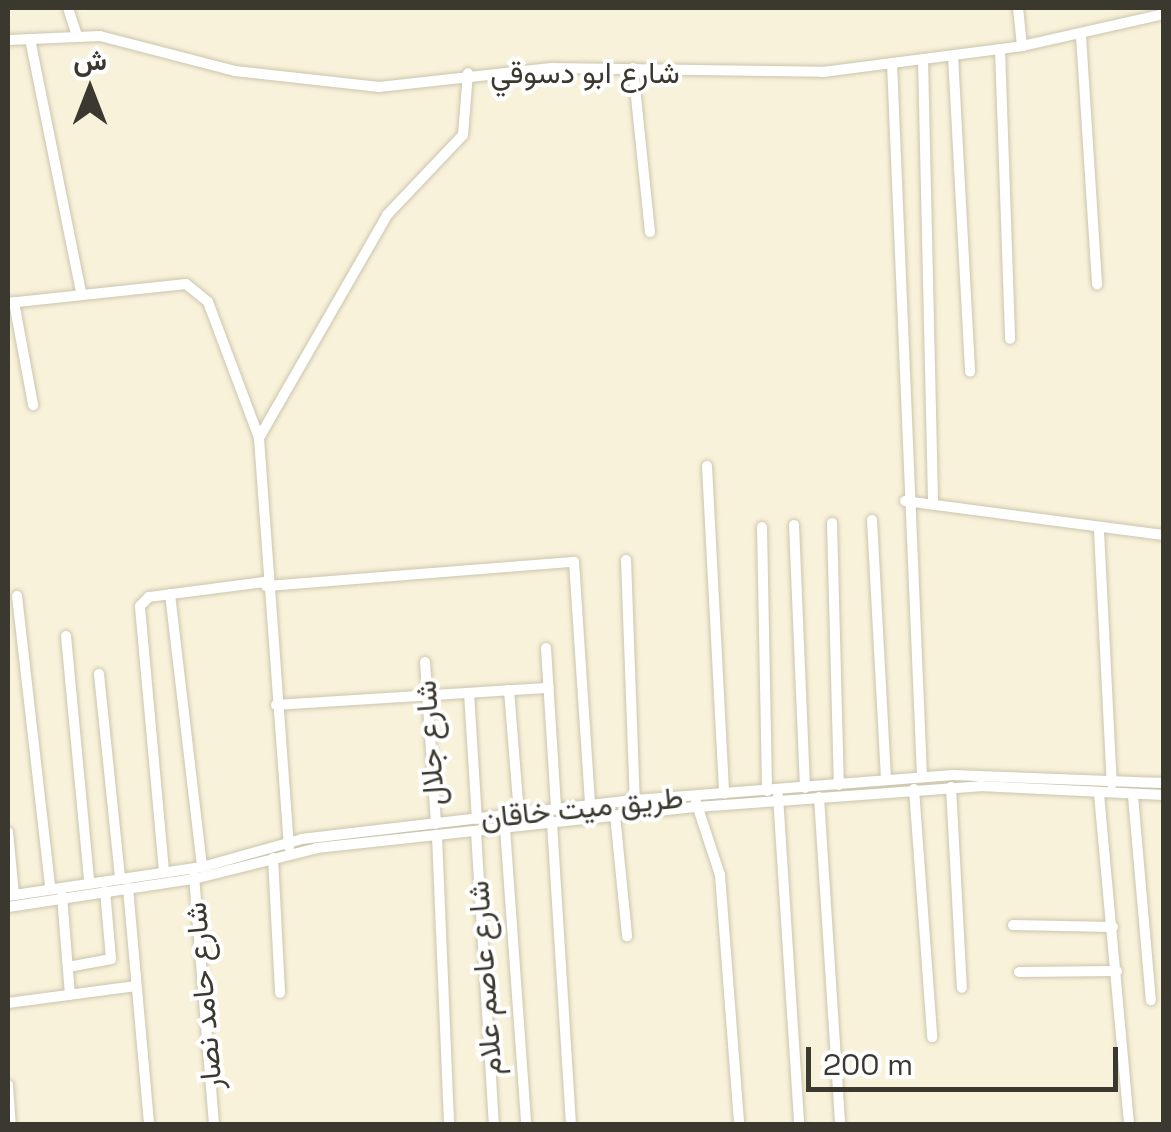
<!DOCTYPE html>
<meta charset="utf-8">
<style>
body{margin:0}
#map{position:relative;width:1171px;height:1132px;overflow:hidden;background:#f9f2da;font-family:"Space Grotesk",Vazirmatn,sans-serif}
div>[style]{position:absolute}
.roads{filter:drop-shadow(0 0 2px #cbc5ae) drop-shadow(0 0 2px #cbc5ae)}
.minor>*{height:10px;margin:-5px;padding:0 5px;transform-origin:5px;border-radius:5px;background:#fff}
span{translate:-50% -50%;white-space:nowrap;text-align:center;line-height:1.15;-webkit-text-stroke:8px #fff;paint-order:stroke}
.street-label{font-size:30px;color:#3a382f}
.frame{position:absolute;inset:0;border:10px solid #3a382f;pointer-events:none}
.north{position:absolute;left:40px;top:40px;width:100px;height:100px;-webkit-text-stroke:8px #fff;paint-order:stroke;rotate:0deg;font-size:28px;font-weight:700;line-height:40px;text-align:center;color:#3a382f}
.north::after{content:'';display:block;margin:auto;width:35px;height:45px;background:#3a382f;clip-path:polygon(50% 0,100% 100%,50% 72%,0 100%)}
.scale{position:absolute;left:806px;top:1047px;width:312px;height:45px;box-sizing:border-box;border:5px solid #3a382f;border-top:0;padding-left:12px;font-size:30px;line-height:35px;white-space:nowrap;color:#3a382f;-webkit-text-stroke:8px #fff;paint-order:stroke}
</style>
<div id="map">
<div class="roads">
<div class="minor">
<div style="left:68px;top:8px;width:28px;rotate:72deg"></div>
<div style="left:1018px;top:8px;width:38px;rotate:84deg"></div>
<div style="left:1081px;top:36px;width:249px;rotate:86.3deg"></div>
<div style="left:30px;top:39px;width:259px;rotate:78.6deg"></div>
<div style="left:8px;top:40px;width:92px;rotate:-2.5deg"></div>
<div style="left:100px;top:36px;width:139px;rotate:14.5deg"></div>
<div style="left:235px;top:71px;width:145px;rotate:6.3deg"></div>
<div style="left:379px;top:87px;width:173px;rotate:-6.3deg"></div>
<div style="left:551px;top:68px;width:272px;rotate:0.8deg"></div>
<div style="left:823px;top:72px;width:201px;rotate:-7.4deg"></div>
<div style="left:1022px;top:46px;width:146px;rotate:-12.7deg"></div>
<div style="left:1000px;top:49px;width:290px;rotate:88deg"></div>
<div style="left:953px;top:56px;width:316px;rotate:86.9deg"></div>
<div style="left:923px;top:59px;width:443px;rotate:88.7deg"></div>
<div style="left:892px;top:63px;width:715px;rotate:87.59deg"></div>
<div style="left:633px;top:68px;width:165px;rotate:84.1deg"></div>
<div style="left:14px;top:302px;width:105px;rotate:79.5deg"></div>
<div style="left:8px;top:303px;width:179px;rotate:-6.1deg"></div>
<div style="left:186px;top:284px;width:28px;rotate:39deg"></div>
<div style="left:208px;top:302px;width:145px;rotate:69.4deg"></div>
<div style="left:707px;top:466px;width:328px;rotate:87deg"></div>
<div style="left:905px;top:501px;width:261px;rotate:7.5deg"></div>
<div style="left:872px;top:520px;width:260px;rotate:86.9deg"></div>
<div style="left:832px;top:523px;width:262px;rotate:88.5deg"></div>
<div style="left:794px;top:525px;width:263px;rotate:87.6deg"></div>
<div style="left:762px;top:527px;width:264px;rotate:88.9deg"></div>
<div style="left:1099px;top:531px;width:253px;rotate:87.1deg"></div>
<div style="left:626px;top:560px;width:240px;rotate:87.9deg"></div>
<div style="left:266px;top:586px;width:309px;rotate:-4.5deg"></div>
<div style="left:574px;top:562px;width:244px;rotate:86.2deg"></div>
<div style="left:170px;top:594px;width:275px;rotate:83.3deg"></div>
<div style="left:17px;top:596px;width:292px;rotate:83.5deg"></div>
<div style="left:66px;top:636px;width:246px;rotate:84.6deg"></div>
<div style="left:546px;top:648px;width:161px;rotate:86.4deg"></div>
<div style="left:425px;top:662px;width:162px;rotate:86.1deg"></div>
<div style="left:99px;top:674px;width:204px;rotate:84.1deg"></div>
<div style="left:509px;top:690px;width:123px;rotate:85.4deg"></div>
<div style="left:469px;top:693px;width:126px;rotate:86.4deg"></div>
<div style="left:276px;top:705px;width:273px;rotate:-3.6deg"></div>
<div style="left:951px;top:787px;width:201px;rotate:86.9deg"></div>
<div style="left:914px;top:789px;width:249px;rotate:85.8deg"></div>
<div style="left:1099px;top:794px;width:331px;rotate:84.8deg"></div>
<div style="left:778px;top:796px;width:329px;rotate:86.3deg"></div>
<div style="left:1133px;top:796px;width:205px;rotate:85deg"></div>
<div style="left:819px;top:797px;width:328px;rotate:86.3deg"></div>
<div style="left:696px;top:802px;width:77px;rotate:71.8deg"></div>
<div style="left:720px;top:875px;width:250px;rotate:85.6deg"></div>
<div style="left:615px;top:815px;width:122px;rotate:84.3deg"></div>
<div style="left:552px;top:823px;width:302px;rotate:86.4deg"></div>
<div style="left:505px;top:828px;width:297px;rotate:85.9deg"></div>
<div style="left:8px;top:832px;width:62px;rotate:84.5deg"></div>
<div style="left:476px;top:832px;width:293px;rotate:86.5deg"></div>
<div style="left:437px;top:836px;width:288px;rotate:87.6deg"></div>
<div style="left:289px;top:847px;width:410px;rotate:-94.2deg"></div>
<div style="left:259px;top:438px;width:257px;rotate:-60.1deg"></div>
<div style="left:387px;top:215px;width:110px;rotate:-46.5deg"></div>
<div style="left:463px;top:135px;width:62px;rotate:-85.4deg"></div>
<div style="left:273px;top:858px;width:135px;rotate:87deg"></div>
<div style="left:164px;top:871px;width:266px;rotate:-95.2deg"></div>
<div style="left:140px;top:606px;width:13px;rotate:-45deg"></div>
<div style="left:149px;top:597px;width:117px;rotate:-7.4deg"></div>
<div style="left:194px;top:876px;width:249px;rotate:85.4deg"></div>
<div style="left:128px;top:888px;width:237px;rotate:84.9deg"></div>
<div style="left:8px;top:896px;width:196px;rotate:-8.5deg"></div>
<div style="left:202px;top:867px;width:104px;rotate:-15.6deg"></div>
<div style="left:302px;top:839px;width:335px;rotate:-6.7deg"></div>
<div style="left:635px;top:800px;width:319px;rotate:-4.5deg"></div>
<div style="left:953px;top:775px;width:211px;rotate:2.2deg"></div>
<div style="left:62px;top:896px;width:99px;rotate:85.4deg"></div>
<div style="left:8px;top:907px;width:188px;rotate:-8.6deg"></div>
<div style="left:194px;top:879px;width:127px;rotate:-14.1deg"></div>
<div style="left:317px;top:848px;width:382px;rotate:-6.2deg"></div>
<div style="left:697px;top:807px;width:284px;rotate:-4.2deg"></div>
<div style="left:980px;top:786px;width:184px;rotate:2.8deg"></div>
<div style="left:1013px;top:925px;width:100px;rotate:1.1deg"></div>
<div style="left:68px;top:967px;width:44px;rotate:-10.5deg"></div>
<div style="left:111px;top:959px;width:68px;rotate:-95deg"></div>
<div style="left:1019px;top:972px;width:98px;rotate:-0.6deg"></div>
<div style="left:8px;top:1003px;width:129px;rotate:-7.6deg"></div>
<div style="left:8px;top:1085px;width:39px;rotate:86deg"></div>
</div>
</div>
<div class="street-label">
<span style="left:585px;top:73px">شارع ابو دسوقي</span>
<span style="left:430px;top:743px;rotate:-94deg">شارع جلال</span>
<span style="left:582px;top:808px;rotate:-6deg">طريق ميت خاقان</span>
<span style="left:485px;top:978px;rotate:-94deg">شارع عاصم علام</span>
<span style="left:204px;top:996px;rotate:-95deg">شارع حامد نصار</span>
</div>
<div class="frame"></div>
<div class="north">ش</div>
<div class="scale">200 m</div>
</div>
